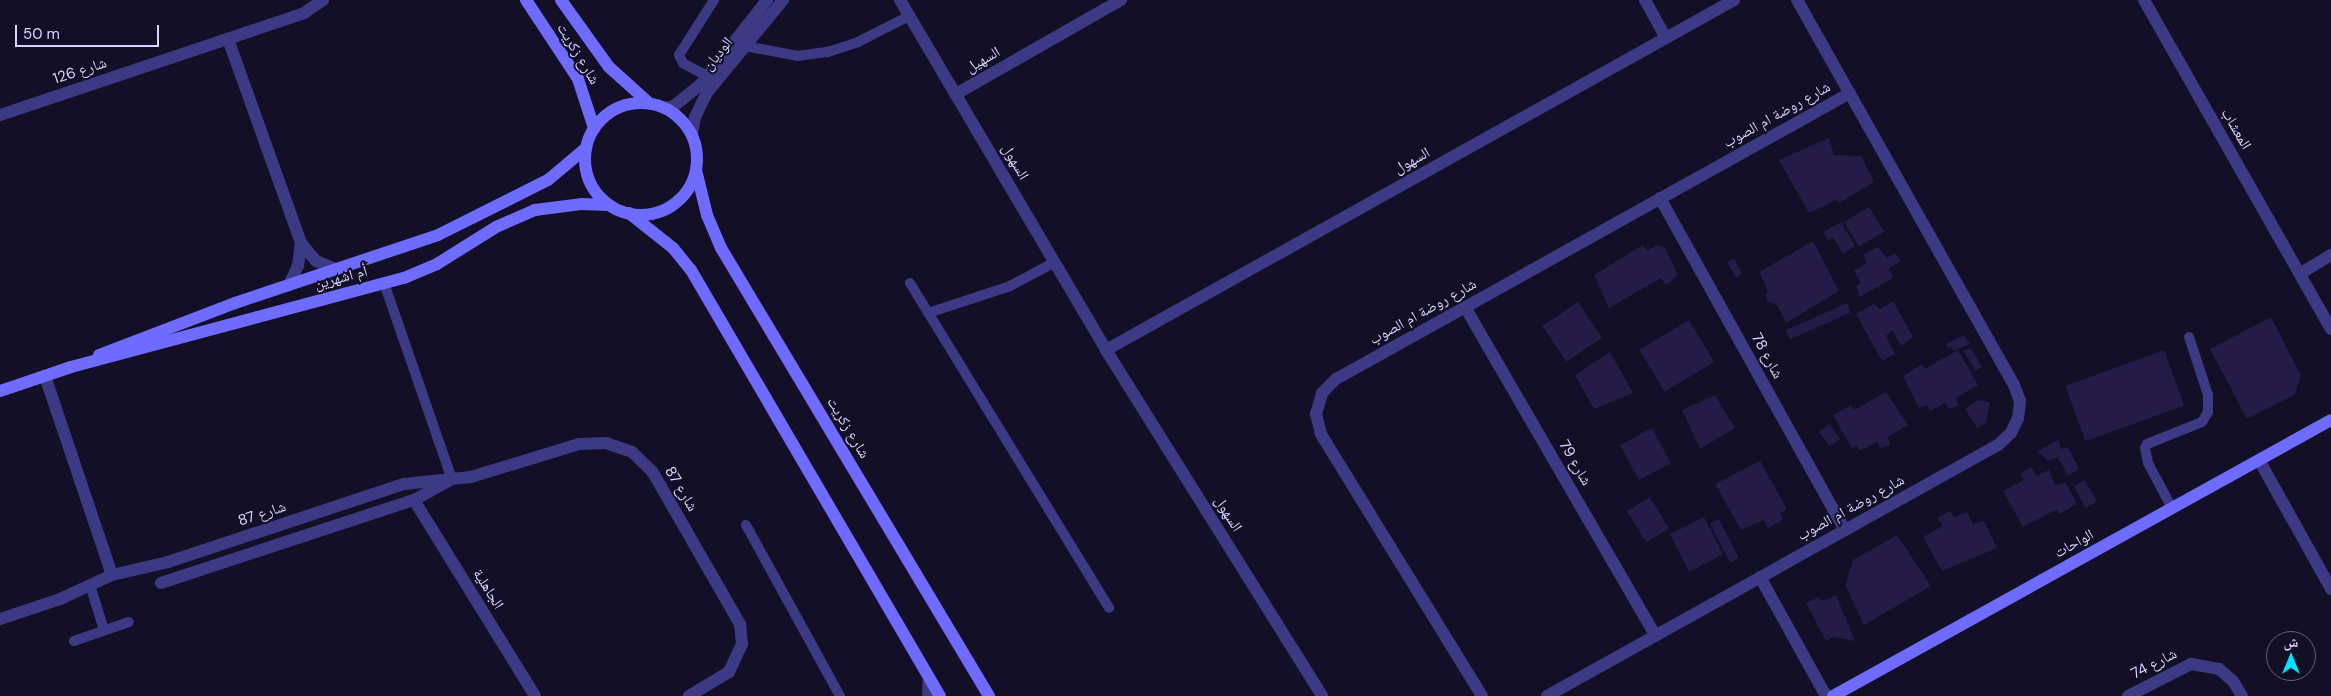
<!DOCTYPE html>
<meta charset="utf-8">
<style>
body{margin:0}
#map{position:relative;width:2331px;height:696px;overflow:hidden;background:#130f26;font-family:"DM Sans","Noto Naskh Arabic",sans-serif}
div>[style]{position:absolute}
.building>*{inset:0;background:#241b47;transform-origin:0 0}
.lane>*{height:10px;margin:-5px;padding:0 5px;transform-origin:5px;border-radius:5px;background:#3d3a85}
.street>*{height:12px;margin:-6px;padding:0 6px;transform-origin:6px;border-radius:6px;background:#3d3a85}
.secondary>*{height:12px;margin:-6px;padding:0 6px;transform-origin:6px;border-radius:6px;background:#6f6bff}
.secondary>.ring{margin:-6px;padding:0;box-sizing:content-box;background:none;border:12px solid #6f6bff;border-radius:50%}
span{translate:-50% -50%;white-space:nowrap;text-align:center;line-height:1.15;-webkit-text-stroke:4px #130f26;paint-order:stroke}
.street-label{font-size:15px;color:#d9d4ff}
.north{position:absolute;left:2266px;top:631px;width:50px;height:50px;box-sizing:border-box;background:#130f26;border:1px solid #625e7d;border-radius:50%;rotate:0deg;font-size:14px;font-weight:700;line-height:20px;text-align:center;color:#d9d4ff}
.north::after{content:'';display:block;margin:auto;width:18px;height:22px;background:#00e5ff;clip-path:polygon(50% 0,100% 100%,50% 72%,0 100%)}
.scale{position:absolute;left:15px;top:25px;width:144px;height:22px;box-sizing:border-box;border:2px solid #d9d4ff;border-top:0;padding-left:6px;font-size:15px;line-height:18px;white-space:nowrap;color:#d9d4ff;-webkit-text-stroke:4px #130f26;paint-order:stroke}
</style>
<div id="map">
<div class="building">
<div style="clip-path:polygon(1829px 138px,1834px 155px,1861px 156px,1874px 182px,1839px 203px,1836px 200px,1809px 213px,1779px 160px)"></div>
<div style="left:1869px;top:207px;width:29px;height:29px;rotate:59deg"></div>
<div style="clip-path:polygon(1841px 222px,1855px 246px,1843px 254px,1833px 237px,1828px 241px,1823px 232px)"></div>
<div style="clip-path:polygon(1813px 241px,1839px 291px,1786px 323px,1777px 305px,1767px 301px,1765px 295px,1768px 291px,1759px 272px)"></div>
<div style="clip-path:polygon(1643px 245px,1647px 251px,1657px 245px,1665px 248px,1678px 275px,1666px 285px,1661px 278px,1609px 308px,1594px 275px)"></div>
<div style="clip-path:polygon(1878px 247px,1887px 258px,1895px 253px,1901px 261px,1889px 268px,1893px 278px,1860px 297px,1856px 286px,1861px 283px,1854px 271px,1867px 263px,1863px 255px)"></div>
<div style="clip-path:polygon(1734px 258px,1742px 274px,1736px 278px,1727px 262px)"></div>
<div style="clip-path:polygon(1893px 301px,1913px 337px,1901px 346px,1892px 330px,1886px 336px,1895px 354px,1882px 361px,1856px 314px,1874px 304px,1880px 309px)"></div>
<div style="left:1578px;top:302px;width:43px;height:43px;rotate:56deg"></div>
<div style="left:1847px;top:303px;width:10px;height:67px;rotate:66deg"></div>
<div style="clip-path:polygon(2271px 317px,2301px 376px,2294px 395px,2247px 419px,2210px 349px)"></div>
<div style="left:1689px;top:320px;width:49px;height:58px;rotate:59deg"></div>
<div style="clip-path:polygon(1964px 335px,1970px 344px,1954px 351px,1951px 347px,1948px 348px,1946px 344px)"></div>
<div style="clip-path:polygon(1971px 348px,1982px 367px,1976px 371px,1963px 351px)"></div>
<div style="clip-path:polygon(1958px 350px,1978px 385px,1956px 398px,1959px 405px,1949px 409px,1946px 403px,1930px 411px,1927px 405px,1919px 408px,1903px 376px,1922px 364px,1925px 369px)"></div>
<div style="left:2164px;top:350px;width:59px;height:105px;rotate:70deg"></div>
<div style="clip-path:polygon(1610px 352px,1633px 393px,1594px 409px,1575px 375px)"></div>
<div style="clip-path:polygon(1886px 392px,1908px 425px,1887px 437px,1891px 444px,1880px 449px,1877px 442px,1859px 451px,1857px 445px,1852px 449px,1833px 415px,1851px 405px,1854px 410px)"></div>
<div style="clip-path:polygon(1715px 395px,1735px 428px,1700px 449px,1682px 410px)"></div>
<div style="clip-path:polygon(1977px 400px,1990px 402px,1986px 423px,1977px 428px,1965px 409px)"></div>
<div style="left:1830px;top:424px;width:18px;height:13px;rotate:56deg"></div>
<div style="left:1652px;top:428px;width:40px;height:36px;rotate:62deg"></div>
<div style="clip-path:polygon(2058px 440px,2061px 449px,2068px 447px,2079px 469px,2068px 476px,2058px 457px,2048px 461px,2038px 451px)"></div>
<div style="clip-path:polygon(1760px 461px,1787px 509px,1780px 513px,1783px 520px,1768px 528px,1764px 520px,1741px 530px,1715px 484px)"></div>
<div style="clip-path:polygon(2031px 467px,2037px 476px,2049px 470px,2055px 485px,2066px 483px,2077px 504px,2060px 514px,2057px 509px,2023px 527px,2003px 491px,2024px 480px,2020px 474px)"></div>
<div style="left:2085px;top:480px;width:25px;height:13px;rotate:61deg"></div>
<div style="left:1650px;top:497px;width:37px;height:27px;rotate:59deg"></div>
<div style="clip-path:polygon(1950px 511px,1954px 517px,1967px 512px,1973px 524px,1984px 521px,1997px 548px,1942px 571px,1923px 537px,1943px 526px,1937px 518px)"></div>
<div style="left:1704px;top:517px;width:42px;height:38px;rotate:63deg"></div>
<div style="left:1719px;top:519px;width:44px;height:10px;rotate:63deg"></div>
<div style="clip-path:polygon(1897px 535px,1931px 586px,1864px 625px,1845px 585px,1853px 560px)"></div>
<div style="clip-path:polygon(1836px 595px,1855px 641px,1833px 637px,1826px 641px,1806px 603px,1819px 597px,1822px 601px)"></div>
</div>
<div class="lane">
<div style="left:745px;top:46px;width:54px;rotate:10.7deg"></div>
<div style="left:798px;top:56px;width:30px;rotate:-8deg"></div>
<div style="left:828px;top:52px;width:32px;rotate:-18deg"></div>
<div style="left:858px;top:42px;width:57px;rotate:-27deg"></div>
<div style="left:707px;top:76px;width:27px;rotate:-152deg"></div>
<div style="left:683px;top:63px;width:9px;rotate:-117deg"></div>
<div style="left:679px;top:55px;width:65px;rotate:-57.5deg"></div>
<div style="left:384px;top:283px;width:207px;rotate:70.9deg"></div>
<div style="left:910px;top:283px;width:381px;rotate:58.5deg"></div>
<div style="left:928px;top:313px;width:86px;rotate:-18.2deg"></div>
<div style="left:1010px;top:286px;width:51px;rotate:-28.1deg"></div>
<div style="left:2172px;top:508px;width:51px;rotate:-118.1deg"></div>
<div style="left:2148px;top:463px;width:15px;rotate:-101deg"></div>
<div style="left:2145px;top:448px;width:4px;rotate:-63deg"></div>
<div style="left:2147px;top:444px;width:59px;rotate:-21.8deg"></div>
<div style="left:2202px;top:422px;width:12px;rotate:-59deg"></div>
<div style="left:2208px;top:412px;width:17px;rotate:-90deg"></div>
<div style="left:2208px;top:395px;width:61px;rotate:-108.1deg"></div>
<div style="left:746px;top:525px;width:195px;rotate:61.2deg"></div>
<div style="left:90px;top:585px;width:47px;rotate:72.7deg"></div>
<div style="left:74px;top:641px;width:58px;rotate:-19.1deg"></div>
</div>
<div class="street">
<div style="left:900px;top:0;width:406px;rotate:59.5deg"></div>
<div style="left:1106px;top:350px;width:408px;rotate:58deg"></div>
<div style="left:1645px;top:0;width:43px;rotate:61.1deg"></div>
<div style="left:2144px;top:0;width:378px;rotate:60.4deg"></div>
<div style="left:228px;top:39px;width:217px;rotate:70.3deg"></div>
<div style="left:301px;top:243px;width:23px;rotate:50deg"></div>
<div style="left:316px;top:261px;width:22px;rotate:22deg"></div>
<div style="left:956px;top:94px;width:190px;rotate:-29.7deg"></div>
<div style="left:665px;top:108px;width:9px;rotate:-13deg"></div>
<div style="left:674px;top:106px;width:35px;rotate:-39deg"></div>
<div style="left:701px;top:84px;width:107px;rotate:-51.8deg"></div>
<div style="left:0;top:115px;width:321px;rotate:-18.5deg"></div>
<div style="left:304px;top:13px;width:23px;rotate:-34deg"></div>
<div style="left:692px;top:134px;width:17px;rotate:-80deg"></div>
<div style="left:695px;top:117px;width:25px;rotate:-64deg"></div>
<div style="left:706px;top:94px;width:122px;rotate:-50.7deg"></div>
<div style="left:1660px;top:198px;width:380px;rotate:60.9deg"></div>
<div style="left:2301px;top:273px;width:35px;rotate:-31deg"></div>
<div style="left:289px;top:285px;width:21px;rotate:-65deg"></div>
<div style="left:298px;top:266px;width:23px;rotate:-83deg"></div>
<div style="left:1465px;top:307px;width:380px;rotate:59.9deg"></div>
<div style="left:1106px;top:350px;width:719px;rotate:-29.13deg"></div>
<div style="left:45px;top:376px;width:210px;rotate:71.4deg"></div>
<div style="left:2259px;top:460px;width:148px;rotate:60.8deg"></div>
<div style="left:414px;top:500px;width:230px;rotate:58.3deg"></div>
<div style="left:1760px;top:577px;width:136px;rotate:61deg"></div>
<div style="left:161px;top:583px;width:266px;rotate:-18.2deg"></div>
<div style="left:414px;top:500px;width:43px;rotate:-28.9deg"></div>
<div style="left:0;top:619px;width:63px;rotate:-18.4deg"></div>
<div style="left:60px;top:599px;width:57px;rotate:-24.8deg"></div>
<div style="left:112px;top:575px;width:57px;rotate:-13.1deg"></div>
<div style="left:168px;top:562px;width:249px;rotate:-18.3deg"></div>
<div style="left:404px;top:484px;width:67px;rotate:-6deg"></div>
<div style="left:471px;top:477px;width:113px;rotate:-17deg"></div>
<div style="left:579px;top:444px;width:27px;rotate:-2deg"></div>
<div style="left:606px;top:443px;width:28px;rotate:19deg"></div>
<div style="left:632px;top:452px;width:28px;rotate:44deg"></div>
<div style="left:652px;top:471px;width:177px;rotate:60.1deg"></div>
<div style="left:740px;top:624px;width:20px;rotate:84deg"></div>
<div style="left:742px;top:644px;width:31px;rotate:115deg"></div>
<div style="left:729px;top:672px;width:47px;rotate:149deg"></div>
<div style="left:928px;top:696px;width:18px;rotate:-87deg"></div>
<div style="left:1482px;top:696px;width:308px;rotate:-121.6deg"></div>
<div style="left:1321px;top:434px;width:21px;rotate:-104deg"></div>
<div style="left:1316px;top:414px;width:22px;rotate:-74deg"></div>
<div style="left:1322px;top:393px;width:20px;rotate:-45deg"></div>
<div style="left:1336px;top:379px;width:588px;rotate:-29.09deg"></div>
<div style="left:1547px;top:696px;width:516px;rotate:-29.1deg"></div>
<div style="left:1998px;top:445px;width:18px;rotate:-43deg"></div>
<div style="left:2011px;top:433px;width:17px;rotate:-65deg"></div>
<div style="left:2018px;top:418px;width:17px;rotate:-83deg"></div>
<div style="left:2020px;top:401px;width:17px;rotate:-111deg"></div>
<div style="left:2014px;top:385px;width:442px;rotate:-119.4deg"></div>
<div style="left:2128px;top:696px;width:71px;rotate:-26.9deg"></div>
<div style="left:2191px;top:664px;width:28px;rotate:10deg"></div>
<div style="left:2219px;top:669px;width:18px;rotate:41deg"></div>
<div style="left:2233px;top:681px;width:17px;rotate:59deg"></div>
</div>
<div class="secondary">
<div style="left:526px;top:0;width:95px;rotate:56.6deg"></div>
<div style="left:578px;top:79px;width:52px;rotate:71.9deg"></div>
<div style="left:561px;top:0;width:82px;rotate:54.4deg"></div>
<div style="left:609px;top:67px;width:54px;rotate:42deg"></div>
<div class="ring" style="left:585px;top:103px;width:100px;height:100px"></div>
<div style="left:696px;top:170px;width:46px;rotate:76.3deg"></div>
<div style="left:707px;top:215px;width:36px;rotate:67deg"></div>
<div style="left:721px;top:248px;width:522px;rotate:59.11deg"></div>
<div style="left:629px;top:213px;width:56px;rotate:38.5deg"></div>
<div style="left:673px;top:248px;width:28px;rotate:51deg"></div>
<div style="left:691px;top:270px;width:493px;rotate:59.7deg"></div>
<div style="left:99px;top:355px;width:146px;rotate:-20.9deg"></div>
<div style="left:235px;top:303px;width:214px;rotate:-18.5deg"></div>
<div style="left:438px;top:235px;width:123px;rotate:-26.6deg"></div>
<div style="left:548px;top:180px;width:50px;rotate:-40.1deg"></div>
<div style="left:0;top:391px;width:75px;rotate:-18.7deg"></div>
<div style="left:71px;top:367px;width:345px;rotate:-15deg"></div>
<div style="left:404px;top:278px;width:36px;rotate:-23deg"></div>
<div style="left:437px;top:264px;width:70px;rotate:-32.1deg"></div>
<div style="left:496px;top:227px;width:43px;rotate:-23.6deg"></div>
<div style="left:535px;top:210px;width:46px;rotate:-7.4deg"></div>
<div style="left:581px;top:204px;width:28px;rotate:2deg"></div>
<div style="left:1833px;top:696px;width:569px;rotate:-29deg"></div>
</div>
<div class="street-label">
<span style="left:578px;top:54px;rotate:59deg">شارع زكريت</span>
<span style="left:718px;top:54px;rotate:-51deg">الوديان</span>
<span style="left:983px;top:60px;rotate:-30deg">السهيل</span>
<span style="left:80px;top:71px;rotate:-18deg">شارع 126</span>
<span style="left:1777px;top:115px;rotate:-29deg">شارع روضة ام الصوب</span>
<span style="left:2236px;top:129px;rotate:60deg">المعشاب</span>
<span style="left:1412px;top:161px;rotate:-29deg">السهول</span>
<span style="left:1015px;top:162px;rotate:60deg">السهول</span>
<span style="left:341px;top:278px;rotate:-15deg">أم اشهرين</span>
<span style="left:1423px;top:312px;rotate:-29deg">شارع روضة ام الصوب</span>
<span style="left:1767px;top:356px;rotate:61deg">شارع 78</span>
<span style="left:848px;top:428px;rotate:59deg">شارع زكريت</span>
<span style="left:1575px;top:463px;rotate:60deg">شارع 79</span>
<span style="left:681px;top:489px;rotate:59deg">شارع 87</span>
<span style="left:1851px;top:508px;rotate:-29deg">شارع روضة ام الصوب</span>
<span style="left:262px;top:514px;rotate:-18deg">شارع 87</span>
<span style="left:1228px;top:514px;rotate:58deg">السهول</span>
<span style="left:2074px;top:544px;rotate:-29deg">الواحات</span>
<span style="left:488px;top:589px;rotate:58deg">الجاهلية</span>
<span style="left:2154px;top:664px;rotate:-27deg">شارع 74</span>
</div>
<div class="north">ش</div>
<div class="scale">50 m</div>
</div>
